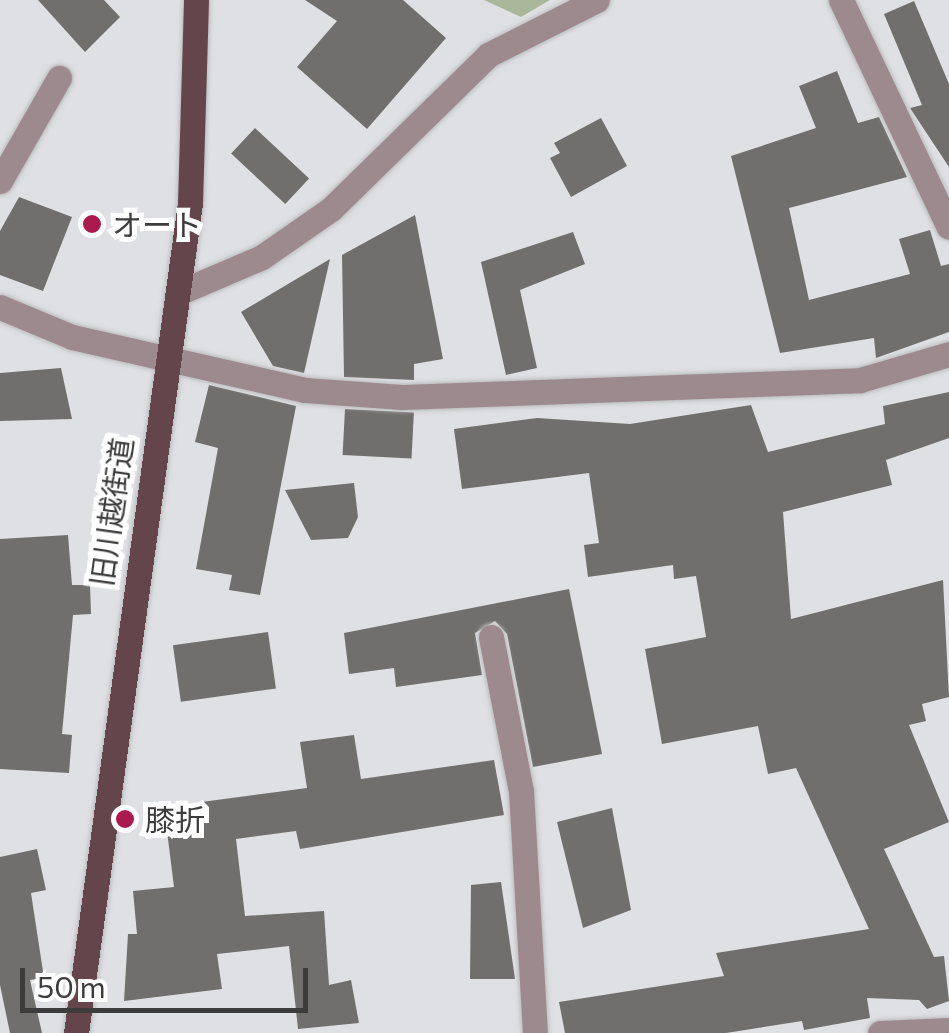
<!DOCTYPE html>
<meta charset="utf-8">
<style>
body{margin:0}
#map{position:relative;width:949px;height:1033px;overflow:hidden;background:#dfe0e3;font-family:Commissioner,"Noto Sans JP",sans-serif}
div>[style]{position:absolute}
.green>*{inset:0;background:#a9b89a}
.building>*{inset:0;background:#716f6d;transform-origin:0 0}
.roads{filter:drop-shadow(0 0 2px #bbbcbe) drop-shadow(0 0 2px #bbbcbe)}
.minor>*{height:25px;margin:-12.5px;padding:0 12.5px;transform-origin:12.5px;border-radius:12.5px;background:#9d8a8e}
.major>*{height:25px;margin:-12.5px;padding:0 12.5px;transform-origin:12.5px;border-radius:12.5px;background:#64454c}
.dots>*{width:28px;height:28px;translate:-50% -50%;box-sizing:border-box;border:5px solid #fff;border-radius:50%}
span{translate:-50% -50%;white-space:nowrap;text-align:center;line-height:1.15;-webkit-text-stroke:10px #fff;paint-order:stroke}
.poi-label{font-size:30px;color:#3c3c3d}
.left{translate:0 -50%;text-align:left}
.street-label{font-size:30px;color:#3c3c3d}
.scale{position:absolute;left:20px;top:968px;width:288px;height:45px;box-sizing:border-box;border:5px solid #3c3c3d;border-top:0;padding-left:12px;font-size:30px;line-height:35px;white-space:nowrap;color:#3c3c3d;-webkit-text-stroke:8px #fff;paint-order:stroke}
</style>
<div id="map">
<div class="green">
<div style="clip-path:polygon(484px 0,550px 0,521px 17px)"></div>
</div>
<div class="building">
<div style="clip-path:polygon(38px 0,104px 0,120px 17px,85px 52px)"></div>
<div style="clip-path:polygon(305px 0,403px 0,446px 38px,367px 129px,297px 67px,337px 21px)"></div>
<div style="clip-path:polygon(914px 1px,949px 84px,949px 167px,910px 108px,922px 105px,884px 14px)"></div>
<div style="clip-path:polygon(837px 71px,858px 123px,879px 117px,907px 177px,789px 208px,809px 300px,910px 274px,899px 239px,930px 230px,941px 266px,949px 264px,949px 332px,876px 358px,874px 338px,780px 353px,731px 156px,816px 128px,799px 86px)"></div>
<div style="clip-path:polygon(601px 118px,627px 166px,571px 197px,550px 158px,560px 153px,554px 143px)"></div>
<div style="left:255px;top:128px;width:74px;height:35px;rotate:43deg"></div>
<div style="clip-path:polygon(19px 197px,72px 217px,43px 291px,0 275px,0 231px)"></div>
<div style="clip-path:polygon(415px 215px,443px 359px,414px 364px,414px 380px,344px 377px,342px 255px)"></div>
<div style="clip-path:polygon(573px 232px,585px 264px,520px 290px,537px 368px,506px 375px,481px 262px)"></div>
<div style="clip-path:polygon(330px 259px,304px 373px,273px 366px,241px 312px)"></div>
<div style="clip-path:polygon(61px 368px,72px 419px,0 421px,0 373px)"></div>
<div style="clip-path:polygon(209px 385px,296px 406px,260px 595px,229px 590px,232px 575px,196px 569px,218px 448px,195px 442px)"></div>
<div style="clip-path:polygon(949px 392px,949px 438px,886px 460px,892px 485px,783px 512px,791px 619px,943px 580px,949px 697px,922px 704px,926px 721px,909px 725px,949px 822px,884px 849px,934px 957px,944px 956px,949px 1001px,927px 1009px,919px 1000px,867px 998px,870px 1018px,804px 1030px,802px 1021px,726px 1033px,565px 1033px,559px 1002px,724px 976px,716px 953px,869px 929px,796px 768px,768px 774px,758px 726px,662px 744px,645px 649px,706px 637px,696px 576px,674px 579px,673px 565px,588px 577px,584px 545px,599px 543px,589px 473px,462px 489px,454px 429px,537px 418px,630px 424px,751px 405px,768px 452px,885px 424px,883px 406px)"></div>
<div style="left:345px;top:409px;width:69px;height:46px;rotate:3deg"></div>
<div style="clip-path:polygon(354px 483px,358px 517px,348px 538px,311px 540px,285px 490px)"></div>
<div style="clip-path:polygon(68px 535px,72px 585px,90px 585px,91px 614px,73px 615px,62px 734px,72px 735px,69px 773px,0 769px,0 539px)"></div>
<div style="clip-path:polygon(569px 589px,602px 754px,533px 767px,507px 634px,495px 621px,475px 633px,482px 675px,396px 687px,394px 668px,349px 674px,344px 633px)"></div>
<div style="left:268px;top:632px;width:57px;height:96px;rotate:82deg"></div>
<div style="clip-path:polygon(354px 735px,361px 779px,494px 760px,504px 815px,300px 849px,296px 831px,236px 839px,245px 916px,324px 911px,329px 985px,351px 980px,359px 1023px,298px 1029px,289px 946px,217px 954px,222px 989px,124px 1001px,128px 934px,137px 934px,133px 891px,174px 887px,164px 807px,307px 788px,300px 742px)"></div>
<div style="clip-path:polygon(612px 808px,631px 910px,583px 928px,557px 822px)"></div>
<div style="clip-path:polygon(37px 849px,46px 890px,31px 893px,44px 978px,30px 980px,42px 1033px,10px 1033px,0 985px,0 857px)"></div>
<div style="clip-path:polygon(501px 882px,515px 979px,470px 979px,471px 885px)"></div>
</div>
<div class="roads">
<div class="minor">
<div style="left:841px;top:0;width:251px;rotate:64.6deg"></div>
<div style="left:0;top:181px;width:119px;rotate:-60.2deg"></div>
<div style="left:178px;top:293px;width:91px;rotate:-23.2deg"></div>
<div style="left:262px;top:257px;width:84px;rotate:-34.8deg"></div>
<div style="left:331px;top:209px;width:220px;rotate:-44.4deg"></div>
<div style="left:488px;top:55px;width:122px;rotate:-26.8deg"></div>
<div style="left:0;top:307px;width:78px;rotate:22.6deg"></div>
<div style="left:72px;top:337px;width:239px;rotate:12.8deg"></div>
<div style="left:305px;top:390px;width:97px;rotate:4.1deg"></div>
<div style="left:402px;top:397px;width:458px;rotate:-2.1deg"></div>
<div style="left:860px;top:380px;width:93px;rotate:-16.3deg"></div>
<div style="left:491px;top:637px;width:157px;rotate:79deg"></div>
<div style="left:521px;top:791px;width:242px;rotate:86.7deg"></div>
<div style="left:880px;top:1033px;width:69px;rotate:-2.5deg"></div>
</div>
<div class="major">
<div style="left:76px;top:1033px;width:838px;rotate:-82.18deg"></div>
<div style="left:190px;top:203px;width:203px;rotate:-88.3deg"></div>
</div>
</div>
<div class="dots">
<div style="left:92px;top:224px;background:#ac194e"></div>
<div style="left:125px;top:819px;background:#ac194e"></div>
</div>
<div class="poi-label">
<span class="left" style="left:112px;top:224px">オート</span>
<span class="left" style="left:145px;top:819px">膝折</span>
</div>
<div class="street-label">
<span style="left:111px;top:512px;rotate:-82deg">旧川越街道</span>
</div>
<div class="scale">50 m</div>
</div>
